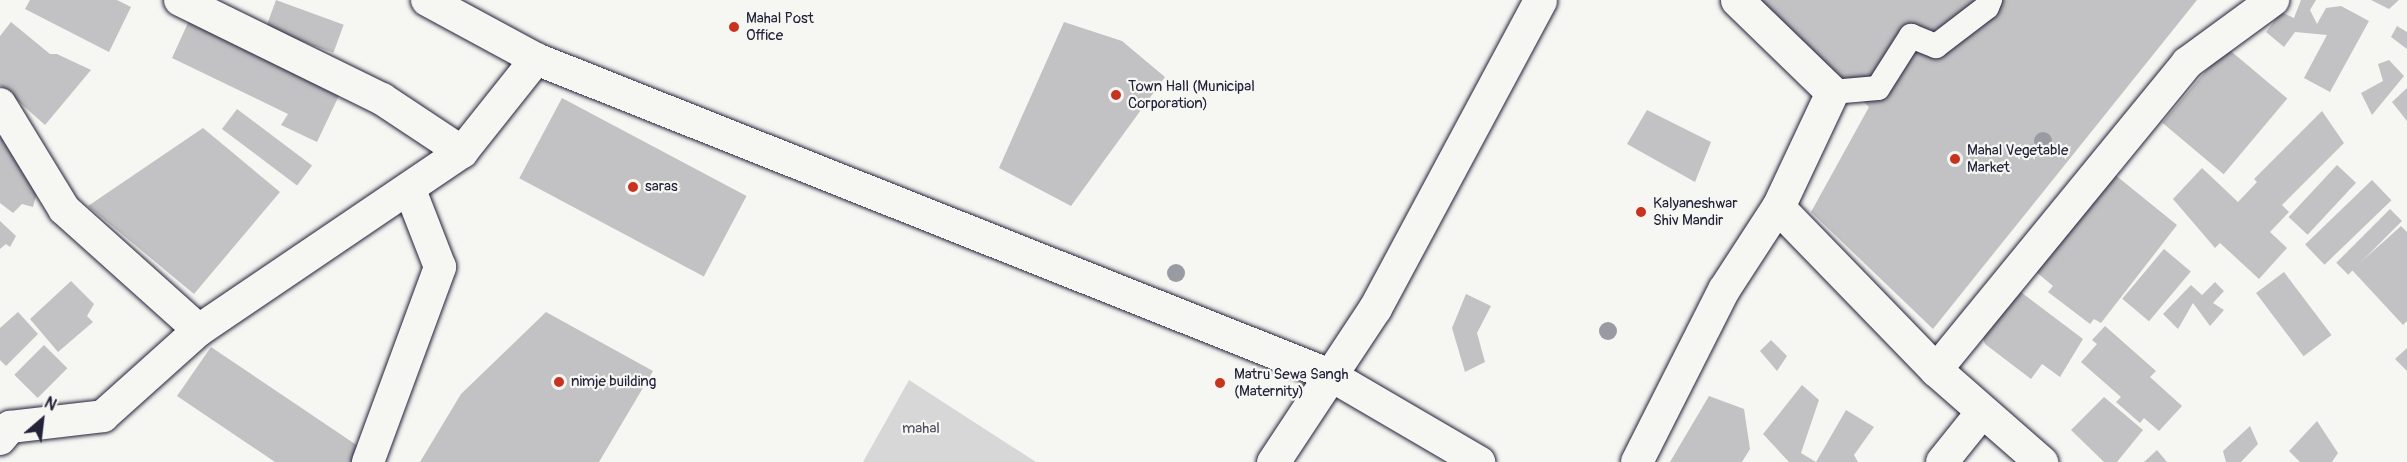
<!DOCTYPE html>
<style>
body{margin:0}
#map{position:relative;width:2407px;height:462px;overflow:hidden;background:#f6f6f2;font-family:Pangolin,sans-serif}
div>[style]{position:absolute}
.green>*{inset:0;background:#d7d7d7}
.building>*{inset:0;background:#c2c2c4;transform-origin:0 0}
.roads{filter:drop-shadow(0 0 2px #22223b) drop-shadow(0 0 2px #22223b)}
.pedestrian>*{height:24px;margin:-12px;padding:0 12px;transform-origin:12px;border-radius:12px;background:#f6f6f2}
.minor>*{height:32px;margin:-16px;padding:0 16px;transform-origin:16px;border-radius:16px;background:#f6f6f2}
.tertiary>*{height:33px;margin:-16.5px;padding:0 16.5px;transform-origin:16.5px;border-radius:16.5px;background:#f6f6f2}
.trees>*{width:18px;height:18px;margin:-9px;border-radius:50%;background:#9a9aa3}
.dots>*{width:16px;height:16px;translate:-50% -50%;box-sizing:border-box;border:3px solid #f6f6f2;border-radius:50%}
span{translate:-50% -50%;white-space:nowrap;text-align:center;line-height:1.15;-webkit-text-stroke:4.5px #f6f6f2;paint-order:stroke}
.poi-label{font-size:15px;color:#22223b}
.left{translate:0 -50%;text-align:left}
.park-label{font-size:15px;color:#4f4f62}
.north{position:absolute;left:12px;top:390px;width:60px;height:60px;-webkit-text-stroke:4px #f6f6f2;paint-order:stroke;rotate:28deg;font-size:16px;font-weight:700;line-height:24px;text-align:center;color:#22223b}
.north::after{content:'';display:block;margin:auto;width:21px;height:27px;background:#22223b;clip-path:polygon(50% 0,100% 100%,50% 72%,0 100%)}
</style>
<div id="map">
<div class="green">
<div style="clip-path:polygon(909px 380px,1036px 462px,863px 462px)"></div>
</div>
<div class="building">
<div style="clip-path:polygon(30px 0,117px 0,131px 7px,109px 52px,25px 9px)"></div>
<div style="left:276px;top:0;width:72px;height:30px;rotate:20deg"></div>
<div style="clip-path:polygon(1755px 0,2197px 0,1933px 329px,1811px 212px,1869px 107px)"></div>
<div style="clip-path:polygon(2301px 0,2316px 0,2310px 10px,2317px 24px,2326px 8px,2341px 6px,2369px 21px,2330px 92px,2304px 78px,2327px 35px,2295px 32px,2284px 47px,2266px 32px,2281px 12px,2294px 18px)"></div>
<div style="clip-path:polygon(2371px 0,2399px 0,2389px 9px)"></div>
<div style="clip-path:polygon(192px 14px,343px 87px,317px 142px,281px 125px,288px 114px,172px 58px)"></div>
<div style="clip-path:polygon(11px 22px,50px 54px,57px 54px,91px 70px,45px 125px,0 85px,0 36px)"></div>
<div style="clip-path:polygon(1064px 22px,1122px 41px,1165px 77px,1071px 206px,999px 168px)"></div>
<div style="clip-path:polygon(2397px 26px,2407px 32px,2407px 49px,2391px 37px)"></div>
<div style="left:2226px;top:47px;width:80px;height:99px;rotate:40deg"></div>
<div style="clip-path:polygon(2389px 60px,2404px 76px,2372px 115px,2361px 93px,2383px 81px,2378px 64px)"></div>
<div style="clip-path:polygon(2407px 88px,2407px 121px,2392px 102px)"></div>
<div style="left:562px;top:98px;width:209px;height:91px;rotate:28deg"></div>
<div style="left:237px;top:109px;width:94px;height:25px;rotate:37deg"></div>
<div style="clip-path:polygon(1647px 110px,1711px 142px,1695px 182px,1627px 144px)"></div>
<div style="clip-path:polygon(2322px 111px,2344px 143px,2282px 205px,2289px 212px,2270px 232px,2287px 248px,2259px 279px,2220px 243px,2215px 248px,2173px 199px,2202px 168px,2238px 202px,2257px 182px,2254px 179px)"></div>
<div style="clip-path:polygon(203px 128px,280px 192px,194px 294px,88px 206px)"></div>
<div style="clip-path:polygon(0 131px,38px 189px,33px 207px,22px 204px,13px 213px,0 203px)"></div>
<div style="left:2337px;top:165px;width:26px;height:71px;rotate:43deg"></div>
<div style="clip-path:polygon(2114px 174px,2177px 225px,2101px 323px,2094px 319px,2090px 324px,2048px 292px,2053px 286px,2035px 271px)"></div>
<div style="left:2372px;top:180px;width:28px;height:93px;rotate:46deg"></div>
<div style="left:2390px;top:209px;width:17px;height:76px;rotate:45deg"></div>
<div style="clip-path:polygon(0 221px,16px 236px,10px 247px,6px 244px,0 249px)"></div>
<div style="clip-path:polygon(2401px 226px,2407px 232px,2407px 321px,2403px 325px,2352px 270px)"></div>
<div style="left:2164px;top:249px;width:35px;height:65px;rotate:40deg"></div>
<div style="left:2284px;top:272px;width:79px;height:35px;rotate:53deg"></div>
<div style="clip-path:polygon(71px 281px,94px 304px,87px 316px,93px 322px,58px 352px,30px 319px)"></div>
<div style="clip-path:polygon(2215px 282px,2224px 291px,2213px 303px,2224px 310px,2210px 326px,2193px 303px,2178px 329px,2163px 314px,2191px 285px,2202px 295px)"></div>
<div style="clip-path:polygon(2014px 287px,2083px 339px,2060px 377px,2042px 364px,2031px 379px,1985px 344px,1980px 330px)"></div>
<div style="clip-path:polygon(1466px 294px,1491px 306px,1477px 333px,1485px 362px,1465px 372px,1452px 328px)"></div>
<div style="clip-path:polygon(18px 312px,38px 334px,6px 366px,0 360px,0 328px)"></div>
<div style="clip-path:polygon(546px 312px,653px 371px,599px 462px,420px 462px,461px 394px)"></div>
<div style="clip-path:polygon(2105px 326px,2156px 371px,2150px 377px,2182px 406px,2159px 431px,2144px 418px,2140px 423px,2116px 402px,2121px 397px,2081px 362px,2097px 344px,2092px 340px)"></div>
<div style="clip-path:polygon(1771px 340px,1787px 356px,1777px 371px,1760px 351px)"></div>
<div style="left:44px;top:345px;width:33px;height:42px;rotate:45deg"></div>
<div style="clip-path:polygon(211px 347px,361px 448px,351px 462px,275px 462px,177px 396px)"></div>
<div style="clip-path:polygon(2407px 348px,2407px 371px,2395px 359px)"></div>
<div style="clip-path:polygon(1802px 385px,1819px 400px,1801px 453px,1816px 462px,1846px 410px,1874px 427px,1854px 455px,1858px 462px,1789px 462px,1763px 434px)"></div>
<div style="clip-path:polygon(1709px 396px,1744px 409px,1750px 449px,1742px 462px,1670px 462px)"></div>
<div style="clip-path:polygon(2104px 397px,2143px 430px,2117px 462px,2104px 462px,2071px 430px)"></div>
<div style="clip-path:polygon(2317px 421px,2338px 453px,2332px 462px,2300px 462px,2289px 451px)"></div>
<div style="clip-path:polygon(2250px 426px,2258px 444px,2241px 462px,2226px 462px,2223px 451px)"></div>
<div style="clip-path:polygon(2157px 450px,2167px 462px,2144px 462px)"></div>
</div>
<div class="roads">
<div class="pedestrian">
<div style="left:1832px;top:92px;width:46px;rotate:-5deg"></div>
<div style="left:1878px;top:88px;width:62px;rotate:-57.6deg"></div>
<div style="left:1911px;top:36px;width:27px;rotate:22deg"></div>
<div style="left:1936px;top:46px;width:64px;rotate:-37.4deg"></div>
<div style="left:1987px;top:7px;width:8px;rotate:-67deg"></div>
</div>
<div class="minor">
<div style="left:180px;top:0;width:225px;rotate:26.1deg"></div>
<div style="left:382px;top:99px;width:96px;rotate:33.5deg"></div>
<div style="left:427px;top:0;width:124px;rotate:28.4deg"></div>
<div style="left:536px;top:59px;width:855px;rotate:21.7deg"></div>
<div style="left:1330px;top:375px;width:173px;rotate:30.3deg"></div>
<div style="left:0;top:104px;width:123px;rotate:58.6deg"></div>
<div style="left:64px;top:209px;width:181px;rotate:41.9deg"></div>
<div style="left:1936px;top:370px;width:397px;rotate:-50.7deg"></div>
<div style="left:2187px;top:63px;width:107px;rotate:-36.2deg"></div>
<div style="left:0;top:439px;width:16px;rotate:-50deg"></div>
<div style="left:10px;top:427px;width:94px;rotate:-6.7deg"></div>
<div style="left:103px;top:416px;width:129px;rotate:-41.9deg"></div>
<div style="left:199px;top:330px;width:318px;rotate:-34.1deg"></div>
<div style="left:462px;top:152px;width:119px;rotate:-51.5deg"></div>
<div style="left:368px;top:462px;width:208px;rotate:-69.7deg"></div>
<div style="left:440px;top:267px;width:83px;rotate:-111.3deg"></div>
<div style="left:1637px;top:462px;width:193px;rotate:-63.2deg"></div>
<div style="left:1724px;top:290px;width:99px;rotate:-57deg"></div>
<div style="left:1942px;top:462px;width:65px;rotate:-51.2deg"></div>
</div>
<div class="tertiary">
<div style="left:1737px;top:0;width:132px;rotate:44.1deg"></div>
<div style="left:1832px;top:92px;width:127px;rotate:115.2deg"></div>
<div style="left:1778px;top:207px;width:227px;rotate:45.9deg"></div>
<div style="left:1936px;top:370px;width:140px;rotate:41.2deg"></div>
<div style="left:1273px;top:462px;width:185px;rotate:-56.5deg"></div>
<div style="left:1375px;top:308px;width:349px;rotate:-61.8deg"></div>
</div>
</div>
<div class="trees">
<div style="left:2043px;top:141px"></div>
<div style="left:1176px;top:273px"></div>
<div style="left:1608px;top:331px"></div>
</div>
<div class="dots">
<div style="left:734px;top:27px;background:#c8321e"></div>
<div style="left:1116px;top:95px;background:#c8321e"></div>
<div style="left:1955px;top:159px;background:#c8321e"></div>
<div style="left:633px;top:187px;background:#c8321e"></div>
<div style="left:1641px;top:212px;background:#c8321e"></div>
<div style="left:559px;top:382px;background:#c8321e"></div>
<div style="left:1220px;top:383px;background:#c8321e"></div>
</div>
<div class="poi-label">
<span class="left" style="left:746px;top:27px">Mahal Post<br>Office</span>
<span class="left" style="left:1128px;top:95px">Town Hall (Municipal<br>Corporation)</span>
<span class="left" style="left:1967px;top:159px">Mahal Vegetable<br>Market</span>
<span class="left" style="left:645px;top:187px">saras</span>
<span class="left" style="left:1653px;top:212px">Kalyaneshwar<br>Shiv Mandir</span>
<span class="left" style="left:1234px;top:383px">Matru Sewa Sangh<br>(Maternity)</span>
<span class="left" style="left:571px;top:382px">nimje building</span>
</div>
<div class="park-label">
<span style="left:921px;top:429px">mahal</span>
</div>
<div class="north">N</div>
</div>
